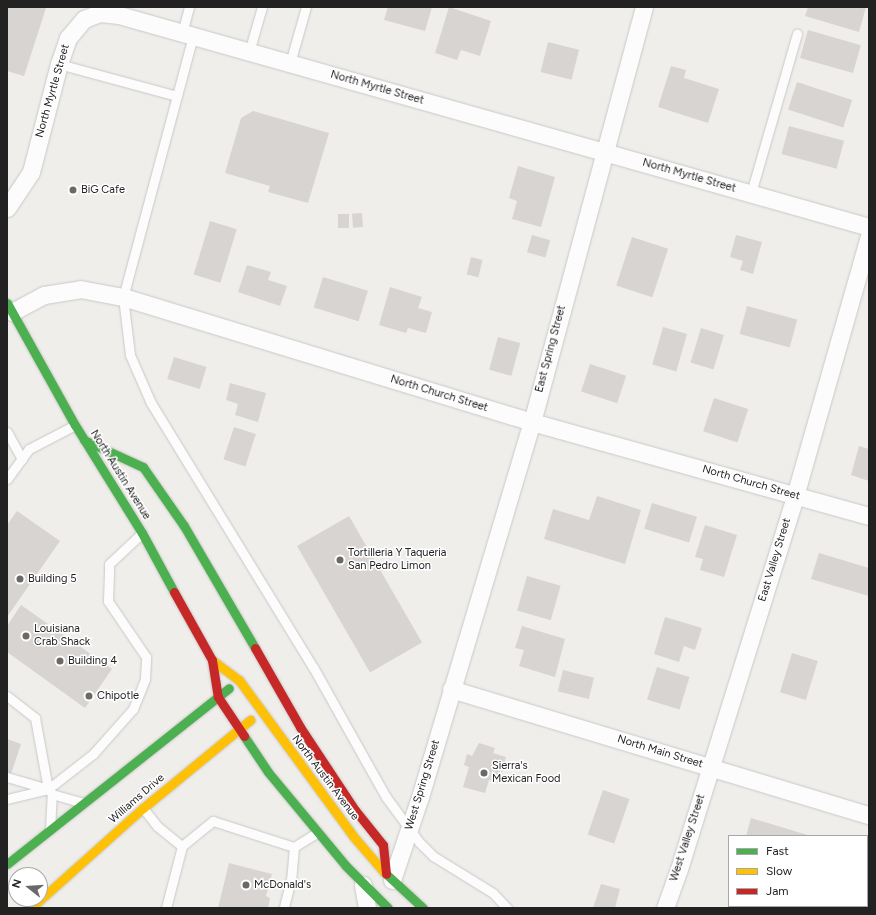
<!DOCTYPE html>
<style>
body{margin:0}
#map{position:relative;width:876px;height:915px;overflow:hidden;background:#f0eeeb;font-family:Figtree,sans-serif}
div>[style]{position:absolute}
.building>*{inset:0;background:#d7d4d2;transform-origin:0 0}
.roads{filter:drop-shadow(0 0 1px #c9c8c7) drop-shadow(0 0 1px #c9c8c7)}
.lane>*{height:9px;margin:-4.5px;padding:0 4.5px;transform-origin:4.5px;border-radius:4.5px;background:#fdfcfc}
.street>*{height:17px;margin:-8.5px;padding:0 8.5px;transform-origin:8.5px;border-radius:8.5px;background:#fdfcfc}
.fast>*{height:9px;margin:-4.5px;padding:0 4.5px;transform-origin:4.5px;border-radius:4.5px;background:#4caf50}
.slow>*{height:9px;margin:-4.5px;padding:0 4.5px;transform-origin:4.5px;border-radius:4.5px;background:#ffc107}
.jam>*{height:9px;margin:-4.5px;padding:0 4.5px;transform-origin:4.5px;border-radius:4.5px;background:#c62828}
.dots>*{width:11px;height:11px;translate:-50% -50%;box-sizing:border-box;border:2px solid #fff;border-radius:50%}
span{translate:-50% -50%;white-space:nowrap;text-align:center;line-height:1.15;-webkit-text-stroke:3px #fff;paint-order:stroke}
.street-label{font-size:11px;color:#222}
.poi-label{font-size:11px;color:#222}
.left{translate:0 -50%;text-align:left}
.frame{position:absolute;inset:0;border:8px solid #222;pointer-events:none}
.legend{position:absolute;left:728px;top:835px;width:140px;height:72px;box-sizing:border-box;background:#fff;border:1px solid #a7a7a7;margin:0;padding:5px 7px;list-style:none;font-size:12px;color:#222}
.legend li{display:flex;align-items:center;gap:8px;height:20px}
.legend b{width:20px;border:1px solid #a7a7a7}
.north{position:absolute;left:8px;top:867px;width:40px;height:40px;box-sizing:border-box;background:#fff;border:1px solid #a7a7a7;border-radius:50%;rotate:287deg;font-size:11px;font-weight:700;line-height:16px;text-align:center;color:#222}
.north::after{content:'';display:block;margin:auto;width:14px;height:18px;background:#6a6968;clip-path:polygon(50% 0,100% 100%,50% 72%,0 100%)}
</style>
<div id="map">
<div class="building">
<div style="clip-path:polygon(7px 7px,46px 8px,24px 76px,7px 71px)"></div>
<div style="clip-path:polygon(388px 7px,432px 7px,425px 31px,384px 20px)"></div>
<div style="clip-path:polygon(449px 7px,491px 21px,480px 56px,461px 50px,457px 60px,435px 53px)"></div>
<div style="clip-path:polygon(808px 7px,866px 7px,859px 32px,805px 16px)"></div>
<div style="left:808px;top:30px;width:55px;height:29px;rotate:16deg"></div>
<div style="left:548px;top:42px;width:32px;height:31px;rotate:14deg"></div>
<div style="clip-path:polygon(671px 66px,686px 70px,684px 78px,719px 89px,708px 123px,658px 107px)"></div>
<div style="left:797px;top:82px;width:58px;height:29px;rotate:18deg"></div>
<div style="clip-path:polygon(253px 111px,329px 133px,308px 203px,268px 192px,270px 186px,225px 173px,241px 118px)"></div>
<div style="left:789px;top:126px;width:57px;height:29px;rotate:15deg"></div>
<div style="clip-path:polygon(518px 166px,555px 177px,541px 227px,512px 219px,517px 201px,509px 198px)"></div>
<div style="left:362px;top:213px;width:14px;height:10px;rotate:86deg"></div>
<div style="left:349px;top:214px;width:14px;height:11px;rotate:90deg"></div>
<div style="left:210px;top:221px;width:28px;height:56px;rotate:17deg"></div>
<div style="left:532px;top:235px;width:19px;height:18px;rotate:16deg"></div>
<div style="clip-path:polygon(736px 235px,762px 242px,753px 274px,740px 270px,743px 261px,730px 257px)"></div>
<div style="left:632px;top:237px;width:38px;height:51px;rotate:18deg"></div>
<div style="left:471px;top:257px;width:12px;height:18px;rotate:14deg"></div>
<div style="clip-path:polygon(247px 265px,271px 272px,268px 280px,287px 286px,280px 306px,238px 292px)"></div>
<div style="left:323px;top:277px;width:47px;height:32px;rotate:17deg"></div>
<div style="clip-path:polygon(390px 287px,422px 297px,418px 308px,432px 312px,426px 333px,408px 328px,406px 333px,379px 325px)"></div>
<div style="left:747px;top:306px;width:52px;height:29px;rotate:15deg"></div>
<div style="left:663px;top:327px;width:25px;height:39px;rotate:16deg"></div>
<div style="left:701px;top:328px;width:24px;height:36px;rotate:17deg"></div>
<div style="left:498px;top:337px;width:23px;height:34px;rotate:15deg"></div>
<div style="left:174px;top:357px;width:34px;height:23px;rotate:17deg"></div>
<div style="left:590px;top:364px;width:38px;height:29px;rotate:18deg"></div>
<div style="clip-path:polygon(230px 383px,266px 393px,258px 422px,235px 415px,238px 404px,226px 400px)"></div>
<div style="left:714px;top:398px;width:36px;height:35px;rotate:18deg"></div>
<div style="left:234px;top:427px;width:23px;height:34px;rotate:18deg"></div>
<div style="clip-path:polygon(859px 446px,869px 449px,869px 481px,851px 475px)"></div>
<div style="clip-path:polygon(597px 496px,641px 510px,625px 564px,544px 539px,553px 509px,589px 520px)"></div>
<div style="left:652px;top:503px;width:47px;height:27px;rotate:17deg"></div>
<div style="clip-path:polygon(17px 511px,60px 541px,7px 617px,7px 525px)"></div>
<div style="left:349px;top:516px;width:146px;height:60px;rotate:60deg"></div>
<div style="clip-path:polygon(705px 525px,737px 535px,724px 577px,700px 570px,703px 559px,695px 557px)"></div>
<div style="clip-path:polygon(819px 553px,869px 568px,869px 596px,811px 579px)"></div>
<div style="left:527px;top:576px;width:35px;height:36px;rotate:16deg"></div>
<div style="clip-path:polygon(21px 605px,112px 669px,85px 708px,7px 652px,7px 626px)"></div>
<div style="clip-path:polygon(665px 617px,702px 628px,695px 650px,684px 646px,679px 662px,654px 654px)"></div>
<div style="clip-path:polygon(522px 626px,565px 639px,555px 677px,519px 666px,524px 650px,515px 648px)"></div>
<div style="left:792px;top:653px;width:27px;height:41px;rotate:17deg"></div>
<div style="left:657px;top:667px;width:34px;height:34px;rotate:17deg"></div>
<div style="left:563px;top:670px;width:32px;height:22px;rotate:14deg"></div>
<div style="clip-path:polygon(7px 739px,21px 744px,11px 774px,7px 772px)"></div>
<div style="clip-path:polygon(479px 743px,495px 748px,493px 753px,506px 757px,499px 783px,489px 780px,485px 793px,463px 787px,469px 767px,464px 765px,467px 754px,472px 756px)"></div>
<div style="left:603px;top:790px;width:28px;height:47px;rotate:19deg"></div>
<div style="clip-path:polygon(751px 818px,811px 836px,746px 836px)"></div>
<div style="clip-path:polygon(229px 863px,272px 874px,266px 896px,270px 898px,268px 908px,218px 908px)"></div>
<div style="clip-path:polygon(601px 884px,620px 889px,615px 908px,593px 908px)"></div>
</div>
<div class="roads">
<div class="lane">
<div style="left:182px;top:33px;width:27px;rotate:-75deg"></div>
<div style="left:193px;top:36px;width:270px;rotate:105deg"></div>
<div style="left:123px;top:297px;width:58px;rotate:83.1deg"></div>
<div style="left:130px;top:355px;width:52px;rotate:66.4deg"></div>
<div style="left:151px;top:403px;width:310px;rotate:58.5deg"></div>
<div style="left:313px;top:667px;width:149px;rotate:60.7deg"></div>
<div style="left:386px;top:797px;width:56px;rotate:53.7deg"></div>
<div style="left:419px;top:842px;width:20px;rotate:45deg"></div>
<div style="left:433px;top:856px;width:70px;rotate:31.7deg"></div>
<div style="left:493px;top:893px;width:21px;rotate:47deg"></div>
<div style="left:249px;top:52px;width:47px;rotate:-73.9deg"></div>
<div style="left:290px;top:63px;width:58px;rotate:-74.1deg"></div>
<div style="left:59px;top:64px;width:122px;rotate:15.2deg"></div>
<div style="left:751px;top:193px;width:166px;rotate:-73.9deg"></div>
<div style="left:7px;top:432px;width:31px;rotate:61deg"></div>
<div style="left:7px;top:479px;width:37px;rotate:-54deg"></div>
<div style="left:29px;top:449px;width:52px;rotate:-27.6deg"></div>
<div style="left:7px;top:696px;width:36px;rotate:38deg"></div>
<div style="left:35px;top:718px;width:72px;rotate:79.6deg"></div>
<div style="left:7px;top:777px;width:43px;rotate:16.3deg"></div>
<div style="left:48px;top:789px;width:57px;rotate:-37.9deg"></div>
<div style="left:93px;top:754px;width:60px;rotate:-48.4deg"></div>
<div style="left:133px;top:709px;width:32px;rotate:-68deg"></div>
<div style="left:145px;top:679px;width:22px;rotate:-87deg"></div>
<div style="left:146px;top:657px;width:68px;rotate:-124.2deg"></div>
<div style="left:108px;top:601px;width:37px;rotate:-88deg"></div>
<div style="left:109px;top:564px;width:45px;rotate:-43.2deg"></div>
<div style="left:7px;top:799px;width:42px;rotate:-13.7deg"></div>
<div style="left:48px;top:789px;width:6px;rotate:51deg"></div>
<div style="left:52px;top:794px;width:33px;rotate:16deg"></div>
<div style="left:143px;top:808px;width:23px;rotate:52deg"></div>
<div style="left:157px;top:826px;width:32px;rotate:39deg"></div>
<div style="left:50px;top:829px;width:35px;rotate:-87deg"></div>
<div style="left:294px;top:847px;width:28px;rotate:-32deg"></div>
<div style="left:166px;top:908px;width:64px;rotate:-75.5deg"></div>
<div style="left:182px;top:846px;width:40px;rotate:-39deg"></div>
<div style="left:213px;top:821px;width:85px;rotate:17.8deg"></div>
<div style="left:294px;top:847px;width:32px;rotate:95deg"></div>
<div style="left:291px;top:879px;width:30px;rotate:104deg"></div>
</div>
<div class="street">
<div style="left:7px;top:208px;width:43px;rotate:-56.3deg"></div>
<div style="left:31px;top:172px;width:112px;rotate:-75.5deg"></div>
<div style="left:59px;top:64px;width:28px;rotate:-71deg"></div>
<div style="left:68px;top:38px;width:25px;rotate:-50deg"></div>
<div style="left:84px;top:19px;width:17px;rotate:-21deg"></div>
<div style="left:100px;top:13px;width:19px;rotate:6deg"></div>
<div style="left:119px;top:15px;width:779px;rotate:15.78deg"></div>
<div style="left:12px;top:312px;width:36px;rotate:-28deg"></div>
<div style="left:44px;top:295px;width:36px;rotate:-9deg"></div>
<div style="left:80px;top:289px;width:44px;rotate:10.5deg"></div>
<div style="left:123px;top:297px;width:428px;rotate:17deg"></div>
<div style="left:532px;top:422px;width:350px;rotate:15.6deg"></div>
<div style="left:451px;top:689px;width:437px;rotate:16.8deg"></div>
<div style="left:392px;top:880px;width:88px;rotate:-71.4deg"></div>
<div style="left:420px;top:797px;width:391px;rotate:-73.4deg"></div>
<div style="left:532px;top:422px;width:430px;rotate:-74.9deg"></div>
<div style="left:363px;top:885px;width:23px;rotate:80deg"></div>
<div style="left:665px;top:908px;width:41px;rotate:-70.3deg"></div>
<div style="left:679px;top:869px;width:391px;rotate:-72.7deg"></div>
<div style="left:795px;top:496px;width:270px;rotate:-74.1deg"></div>
</div>
<div class="fast">
<div style="left:7px;top:303px;width:140px;rotate:60.9deg"></div>
<div style="left:75px;top:425px;width:127px;rotate:58.2deg"></div>
<div style="left:142px;top:533px;width:67px;rotate:61.5deg"></div>
<div style="left:84px;top:440px;width:65px;rotate:24.6deg"></div>
<div style="left:143px;top:467px;width:72px;rotate:55.2deg"></div>
<div style="left:184px;top:526px;width:141px;rotate:59.8deg"></div>
<div style="left:244px;top:736px;width:43px;rotate:56.3deg"></div>
<div style="left:268px;top:772px;width:122px;rotate:50.3deg"></div>
<div style="left:346px;top:866px;width:59px;rotate:45deg"></div>
<div style="left:7px;top:864px;width:283px;rotate:-38.4deg"></div>
<div style="left:384px;top:872px;width:53px;rotate:42.7deg"></div>
</div>
<div class="slow">
<div style="left:212px;top:660px;width:34px;rotate:37deg"></div>
<div style="left:239px;top:680px;width:193px;rotate:53.8deg"></div>
<div style="left:353px;top:836px;width:48px;rotate:49.3deg"></div>
<div style="left:31px;top:908px;width:150px;rotate:-41.8deg"></div>
<div style="left:143px;top:808px;width:139px;rotate:-39.4deg"></div>
</div>
<div class="jam">
<div style="left:174px;top:592px;width:78px;rotate:60.8deg"></div>
<div style="left:212px;top:660px;width:37px;rotate:81deg"></div>
<div style="left:218px;top:697px;width:47px;rotate:56.3deg"></div>
<div style="left:255px;top:648px;width:91px;rotate:60.3deg"></div>
<div style="left:300px;top:727px;width:100px;rotate:56.5deg"></div>
<div style="left:355px;top:810px;width:45px;rotate:51.3deg"></div>
<div style="left:383px;top:845px;width:29px;rotate:84deg"></div>
</div>
</div>
<div class="dots">
<div style="left:73px;top:190px;background:#6a6968"></div>
<div style="left:340px;top:560px;background:#6a6968"></div>
<div style="left:20px;top:579px;background:#6a6968"></div>
<div style="left:26px;top:636px;background:#6a6968"></div>
<div style="left:60px;top:661px;background:#6a6968"></div>
<div style="left:89px;top:696px;background:#6a6968"></div>
<div style="left:484px;top:773px;background:#6a6968"></div>
<div style="left:246px;top:885px;background:#6a6968"></div>
</div>
<div class="street-label">
<span style="left:377px;top:88px;rotate:16deg">North Myrtle Street</span>
<span style="left:53px;top:91px;rotate:-74deg">North Myrtle Street</span>
<span style="left:689px;top:176px;rotate:16deg">North Myrtle Street</span>
<span style="left:551px;top:349px;rotate:-75deg">East Spring Street</span>
<span style="left:439px;top:394px;rotate:17deg">North Church Street</span>
<span style="left:120px;top:475px;rotate:58deg">North Austin Avenue</span>
<span style="left:751px;top:483px;rotate:16deg">North Church Street</span>
<span style="left:775px;top:560px;rotate:-73deg">East Valley Street</span>
<span style="left:660px;top:752px;rotate:17deg">North Main Street</span>
<span style="left:325px;top:778px;rotate:53deg">North Austin Avenue</span>
<span style="left:423px;top:785px;rotate:-73deg">West Spring Street</span>
<span style="left:137px;top:799px;rotate:-41deg">Williams Drive</span>
<span style="left:688px;top:838px;rotate:-72deg">West Valley Street</span>
</div>
<div class="poi-label">
<span class="left" style="left:81px;top:190px">BiG Cafe</span>
<span class="left" style="left:348px;top:560px">Tortilleria Y Taqueria<br>San Pedro Limon</span>
<span class="left" style="left:28px;top:579px">Building 5</span>
<span class="left" style="left:34px;top:636px">Louisiana<br>Crab Shack</span>
<span class="left" style="left:68px;top:661px">Building 4</span>
<span class="left" style="left:97px;top:696px">Chipotle</span>
<span class="left" style="left:492px;top:773px">Sierra's<br>Mexican Food</span>
<span class="left" style="left:254px;top:885px">McDonald's</span>
</div>
<div class="frame"></div>
<ul class="legend">
<li><b style="height:5px;background:#4caf50"></b>Fast</li>
<li><b style="height:5px;background:#ffc107"></b>Slow</li>
<li><b style="height:5px;background:#c62828"></b>Jam</li>
</ul>
<div class="north">N</div>
</div>
